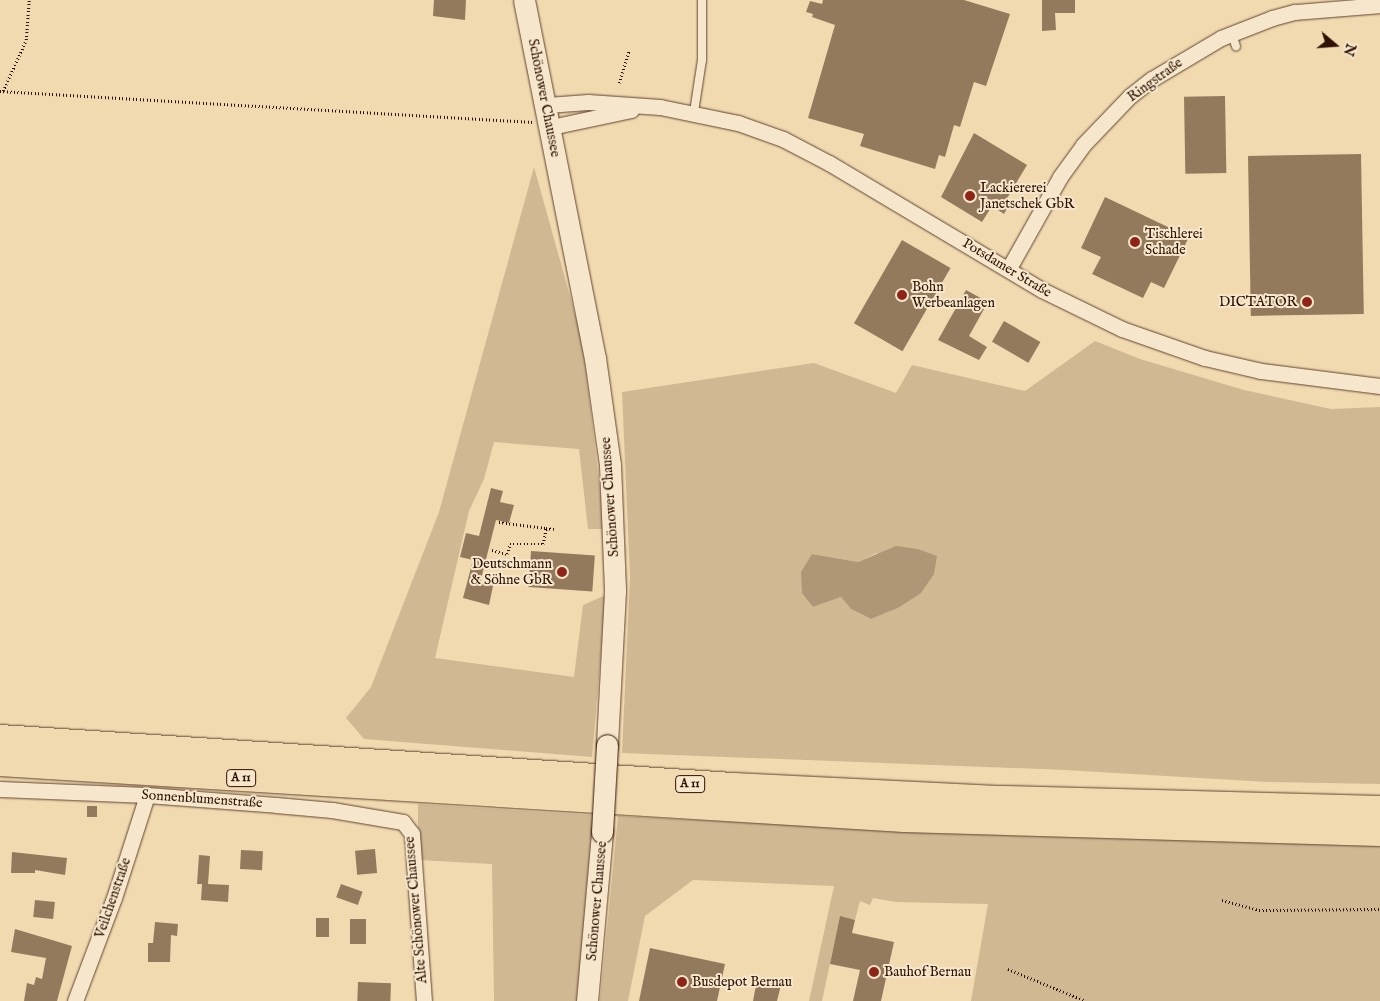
<!DOCTYPE html>
<meta charset="utf-8">
<style>
body{margin:0}
#map{position:relative;width:1380px;height:1001px;overflow:hidden;background:#f1dab0;font-family:"IM FELL English",serif}
div>[style]{position:absolute}
.green>*{inset:0;background:#d0b893}
.water>*{inset:0;background:#af9676}
.building>*{inset:0;background:#947a5d;transform-origin:0 0}
.path>*{height:2.5px;margin-top:-1.25px;transform-origin:0;background:repeating-linear-gradient(90deg,#2f1104 0 1px,transparent 0 3.5px)}
.roads{filter:drop-shadow(0 0 1px #60432f) drop-shadow(0 0 1px #60432f)}
.lane>*{height:8px;margin:-4px;padding:0 4px;transform-origin:4px;border-radius:4px;background:#f6e7cc}
.street>*{height:15px;margin:-7.5px;padding:0 7.5px;transform-origin:7.5px;border-radius:7.5px;background:#f6e7cc}
.secondary>*{height:21px;margin:-10.5px;padding:0 10.5px;transform-origin:10.5px;border-radius:10.5px;background:#f6e7cc}
.highway>*{height:28px;margin:-14px;padding:0 14px;transform-origin:14px;border-radius:14px;background:#f1dab0}
.bridges{filter:drop-shadow(0 0 1px #2f1104) drop-shadow(0 0 1px #2f1104)}
.secondary-bridge>*{height:21px;margin:-10.5px;padding:0 10.5px;transform-origin:10.5px;border-radius:10.5px;background:#f6e7cc}
.dots>*{width:14px;height:14px;translate:-50% -50%;box-sizing:border-box;border:2px solid #f6e7cc;border-radius:50%}
span{translate:-50% -50%;white-space:nowrap;text-align:center;line-height:1.15;-webkit-text-stroke:4px #f6e7cc;paint-order:stroke}
.shield-label span{padding:1px 4px;background:#f6e7cc;border:1px solid;border-radius:4px;-webkit-text-stroke-width:0}
.shield-label{font-size:12px;color:#2f1104;font-weight:700}
.street-label{font-size:14px;color:#2f1104}
.poi-label{font-size:14px;color:#2f1104}
.left{translate:0 -50%;text-align:left}
.right{translate:-100% -50%;text-align:right}
.north{position:absolute;left:1310px;top:20px;width:50px;height:50px;-webkit-text-stroke:4px #f6e7cc;paint-order:stroke;rotate:108deg;font-size:14px;font-weight:700;line-height:20px;text-align:center;color:#2f1104}
.north::after{content:'';display:block;margin:auto;width:18px;height:22px;background:#2f1104;clip-path:polygon(50% 0,100% 100%,50% 72%,0 100%)}
</style>
<div id="map">
<div class="green">
<div style="clip-path:polygon(534px 167px,582px 339px,605px 529px,588px 529px,579px 449px,494px 442px,484px 479px,469px 511px,435px 658px,574px 677px,583px 605px,606px 595px,592px 757px,364px 739px,346px 718px,371px 687px,439px 512px)"></div>
<div style="clip-path:polygon(evenodd,1095px 341px,1140px 359px,1244px 390px,1331px 409px,1380px 407px,1380px 784px,1267px 782px,1065px 770px,622px 753px,630px 577px,622px 392px,814px 363px,896px 393px,912px 365px,1025px 391px,1095px 341px,877px 553px,921px 592px,898px 608px,871px 619px,851px 609px,841px 597px,813px 607px,812px 554px,858px 562px,877px 553px)"></div>
<div style="clip-path:polygon(418px 804px,593px 815px,581px 1001px,494px 1001px,492px 864px,418px 860px)"></div>
<div style="clip-path:polygon(618px 816px,882px 829px,1380px 845px,1380px 1001px,971px 1001px,988px 904px,896px 902px,873px 898px,870px 905px,860px 901px,855px 920px,840px 917px,822px 1001px,809px 1001px,834px 886px,693px 880px,645px 916px,628px 1001px,600px 1001px)"></div>
</div>
<div class="water">
<div style="clip-path:polygon(896px 546px,918px 549px,937px 556px,934px 574px,921px 593px,898px 608px,871px 619px,851px 609px,841px 597px,813px 607px,802px 593px,801px 572px,812px 554px,858px 562px)"></div>
</div>
<div class="building">
<div style="clip-path:polygon(434px 0,466px 0,465px 20px,433px 16px)"></div>
<div style="clip-path:polygon(823px 0,964px 0,1010px 14px,986px 86px,974px 82px,960px 127px,954px 125px,945px 157px,939px 155px,935px 169px,860px 146px,864px 134px,808px 118px,835px 25px,812px 17px,813px 14px,806px 12px,810px 1px,822px 4px)"></div>
<div style="clip-path:polygon(1042px 0,1075px 0,1075px 13px,1055px 13px,1056px 30px,1042px 31px)"></div>
<div style="left:1225px;top:96px;width:77px;height:41px;rotate:89deg"></div>
<div style="clip-path:polygon(974px 133px,1027px 165px,1006px 200px,1010px 203px,1004px 214px,992px 206px,982px 222px,941px 197px)"></div>
<div style="left:1361px;top:154px;width:160px;height:113px;rotate:89deg"></div>
<div style="clip-path:polygon(1105px 197px,1189px 237px,1164px 288px,1151px 282px,1143px 298px,1092px 274px,1101px 257px,1081px 248px)"></div>
<div style="left:902px;top:240px;width:56px;height:96px;rotate:30deg"></div>
<div style="clip-path:polygon(966px 290px,988px 302px,969px 336px,987px 347px,979px 360px,938px 340px)"></div>
<div style="left:1004px;top:321px;width:42px;height:24px;rotate:30deg"></div>
<div style="clip-path:polygon(491px 488px,503px 491px,500px 502px,514px 505px,509px 523px,496px 520px,480px 583px,493px 586px,489px 605px,463px 598px,473px 560px,460px 557px,466px 533px,479px 536px)"></div>
<div style="left:531px;top:551px;width:64px;height:36px;rotate:4deg"></div>
<div style="left:87px;top:806px;width:10px;height:11px"></div>
<div style="left:375px;top:849px;width:24px;height:20px;rotate:85deg"></div>
<div style="left:241px;top:850px;width:22px;height:19px;rotate:3deg"></div>
<div style="clip-path:polygon(12px 852px,67px 858px,65px 875px,35px 870px,35px 873px,11px 873px)"></div>
<div style="clip-path:polygon(199px 855px,210px 856px,208px 884px,229px 885px,228px 902px,201px 900px,202px 884px,197px 884px)"></div>
<div style="left:341px;top:884px;width:23px;height:14px;rotate:20deg"></div>
<div style="left:35px;top:900px;width:20px;height:17px;rotate:6deg"></div>
<div style="clip-path:polygon(840px 916px,855px 920px,852px 933px,894px 942px,881px 1001px,853px 1001px,860px 970px,830px 964px)"></div>
<div style="left:316px;top:918px;width:13px;height:19px"></div>
<div style="left:350px;top:919px;width:16px;height:25px"></div>
<div style="clip-path:polygon(155px 922px,178px 924px,177px 936px,171px 935px,170px 962px,148px 962px,148px 943px,153px 943px)"></div>
<div style="clip-path:polygon(15px 929px,72px 946px,57px 1001px,24px 1001px,27px 983px,34px 985px,36px 977px,42px 979px,46px 958px,11px 952px)"></div>
<div style="clip-path:polygon(650px 948px,725px 964px,717px 1001px,639px 1001px)"></div>
<div style="clip-path:polygon(757px 980px,781px 985px,777px 1001px,753px 1001px)"></div>
<div style="left:358px;top:982px;width:33px;height:19px;rotate:2deg"></div>
</div>
<div class="path">
<div style="left:619px;top:83px;width:34px;rotate:-73deg"></div>
<div style="left:0;top:91px;width:534px;rotate:3.33deg"></div>
<div style="left:3px;top:91px;width:56px;rotate:-65.7deg"></div>
<div style="left:26px;top:40px;width:40px;rotate:-85.7deg"></div>
<div style="left:499px;top:522px;width:47px;rotate:7.3deg"></div>
<div style="left:492px;top:550px;width:16px;rotate:15deg"></div>
<div style="left:507px;top:554px;width:10px;rotate:-73deg"></div>
<div style="left:510px;top:544px;width:33px"></div>
<div style="left:543px;top:544px;width:16px;rotate:-79deg"></div>
<div style="left:546px;top:528px;width:8px;rotate:7deg"></div>
<div style="left:1222px;top:900px;width:38px;rotate:15deg"></div>
<div style="left:1259px;top:910px;width:121px;rotate:-0.5deg"></div>
<div style="left:1008px;top:969px;width:84px;rotate:22.3deg"></div>
</div>
<div class="roads">
<div class="lane">
<div style="left:1232px;top:34px;width:13px;rotate:72deg"></div>
<div style="left:694px;top:112px;width:53px;rotate:-81.3deg"></div>
<div style="left:702px;top:60px;width:60px;rotate:-90deg"></div>
</div>
<div class="street">
<div style="left:547px;top:105px;width:41px;rotate:-4.2deg"></div>
<div style="left:588px;top:102px;width:72px;rotate:4deg"></div>
<div style="left:660px;top:107px;width:80px;rotate:11.6deg"></div>
<div style="left:738px;top:123px;width:48px;rotate:19.6deg"></div>
<div style="left:783px;top:139px;width:52px;rotate:27.6deg"></div>
<div style="left:829px;top:163px;width:248px;rotate:30.8deg"></div>
<div style="left:1042px;top:290px;width:89px;rotate:26deg"></div>
<div style="left:1122px;top:329px;width:88px;rotate:19.3deg"></div>
<div style="left:1205px;top:358px;width:57px;rotate:13.1deg"></div>
<div style="left:1261px;top:371px;width:120px;rotate:7.2deg"></div>
<div style="left:551px;top:127px;width:82px;rotate:-12deg"></div>
<div style="left:1009px;top:268px;width:104px;rotate:-60.7deg"></div>
<div style="left:1060px;top:177px;width:39px;rotate:-54deg"></div>
<div style="left:1083px;top:145px;width:68px;rotate:-46.2deg"></div>
<div style="left:1130px;top:96px;width:28px;rotate:-38deg"></div>
<div style="left:1152px;top:79px;width:80px;rotate:-30.7deg"></div>
<div style="left:1221px;top:38px;width:55px;rotate:-21.4deg"></div>
<div style="left:1272px;top:18px;width:24px;rotate:-15deg"></div>
<div style="left:1295px;top:12px;width:85px;rotate:-4.7deg"></div>
<div style="left:0;top:789px;width:147px;rotate:2.3deg"></div>
<div style="left:147px;top:795px;width:129px;rotate:4.4deg"></div>
<div style="left:276px;top:805px;width:56px;rotate:5.1deg"></div>
<div style="left:332px;top:810px;width:72px;rotate:9.6deg"></div>
<div style="left:403px;top:822px;width:15px;rotate:53deg"></div>
<div style="left:412px;top:834px;width:167px;rotate:85.9deg"></div>
<div style="left:75px;top:1001px;width:110px;rotate:-69.3deg"></div>
<div style="left:114px;top:898px;width:108px;rotate:-72.2deg"></div>
</div>
<div class="secondary">
<div style="left:524px;top:0;width:365px;rotate:78.8deg"></div>
<div style="left:595px;top:358px;width:108px;rotate:82deg"></div>
<div style="left:610px;top:465px;width:126px;rotate:87.7deg"></div>
<div style="left:615px;top:591px;width:154px;rotate:93deg"></div>
<div style="left:587px;top:1001px;width:170px;rotate:-84.9deg"></div>
</div>
<div class="highway">
<div style="left:0;top:739px;width:735px;rotate:3.75deg"></div>
<div style="left:733px;top:787px;width:269px;rotate:2.8deg"></div>
<div style="left:1002px;top:800px;width:378px;rotate:1.5deg"></div>
<div style="left:0;top:762px;width:906px;rotate:3.54deg"></div>
<div style="left:904px;top:818px;width:476px;rotate:1.7deg"></div>
</div>
</div>
<div class="bridges">
<div class="secondary-bridge">
<div style="left:602px;top:832px;width:87px;rotate:-86.7deg"></div>
</div>
</div>
<div class="dots">
<div style="left:970px;top:196px;background:#8f2418"></div>
<div style="left:1135px;top:242px;background:#8f2418"></div>
<div style="left:902px;top:295px;background:#8f2418"></div>
<div style="left:1307px;top:302px;background:#8f2418"></div>
<div style="left:562px;top:572px;background:#8f2418"></div>
<div style="left:874px;top:972px;background:#8f2418"></div>
<div style="left:682px;top:982px;background:#8f2418"></div>
</div>
<div class="shield-label">
<span style="left:241px;top:778px">A 11</span>
<span style="left:690px;top:784px">A 11</span>
</div>
<div class="street-label">
<span style="left:1155px;top:80px;rotate:-36deg">Ringstraße</span>
<span style="left:544px;top:98px;rotate:79deg">Schönower Chaussee</span>
<span style="left:1007px;top:268px;rotate:31deg">Potsdamer Straße</span>
<span style="left:610px;top:497px;rotate:-94deg">Schönower Chaussee</span>
<span style="left:202px;top:799px;rotate:4deg">Sonnenblumenstraße</span>
<span style="left:113px;top:898px;rotate:-71deg">Veilchenstraße</span>
<span style="left:597px;top:901px;rotate:-85deg">Schönower Chaussee</span>
<span style="left:416px;top:910px;rotate:-95deg">Alte Schönower Chaussee</span>
</div>
<div class="poi-label">
<span class="left" style="left:980px;top:196px">Lackiererei<br>Janetschek GbR</span>
<span class="left" style="left:1145px;top:242px">Tischlerei<br>Schade</span>
<span class="left" style="left:912px;top:295px">Bohn<br>Werbeanlagen</span>
<span class="right" style="left:1297px;top:302px">DICTATOR</span>
<span class="right" style="left:552px;top:572px">Deutschmann<br>&amp; Söhne GbR</span>
<span class="left" style="left:884px;top:972px">Bauhof Bernau</span>
<span class="left" style="left:692px;top:982px">Busdepot Bernau</span>
</div>
<div class="north">N</div>
</div>
